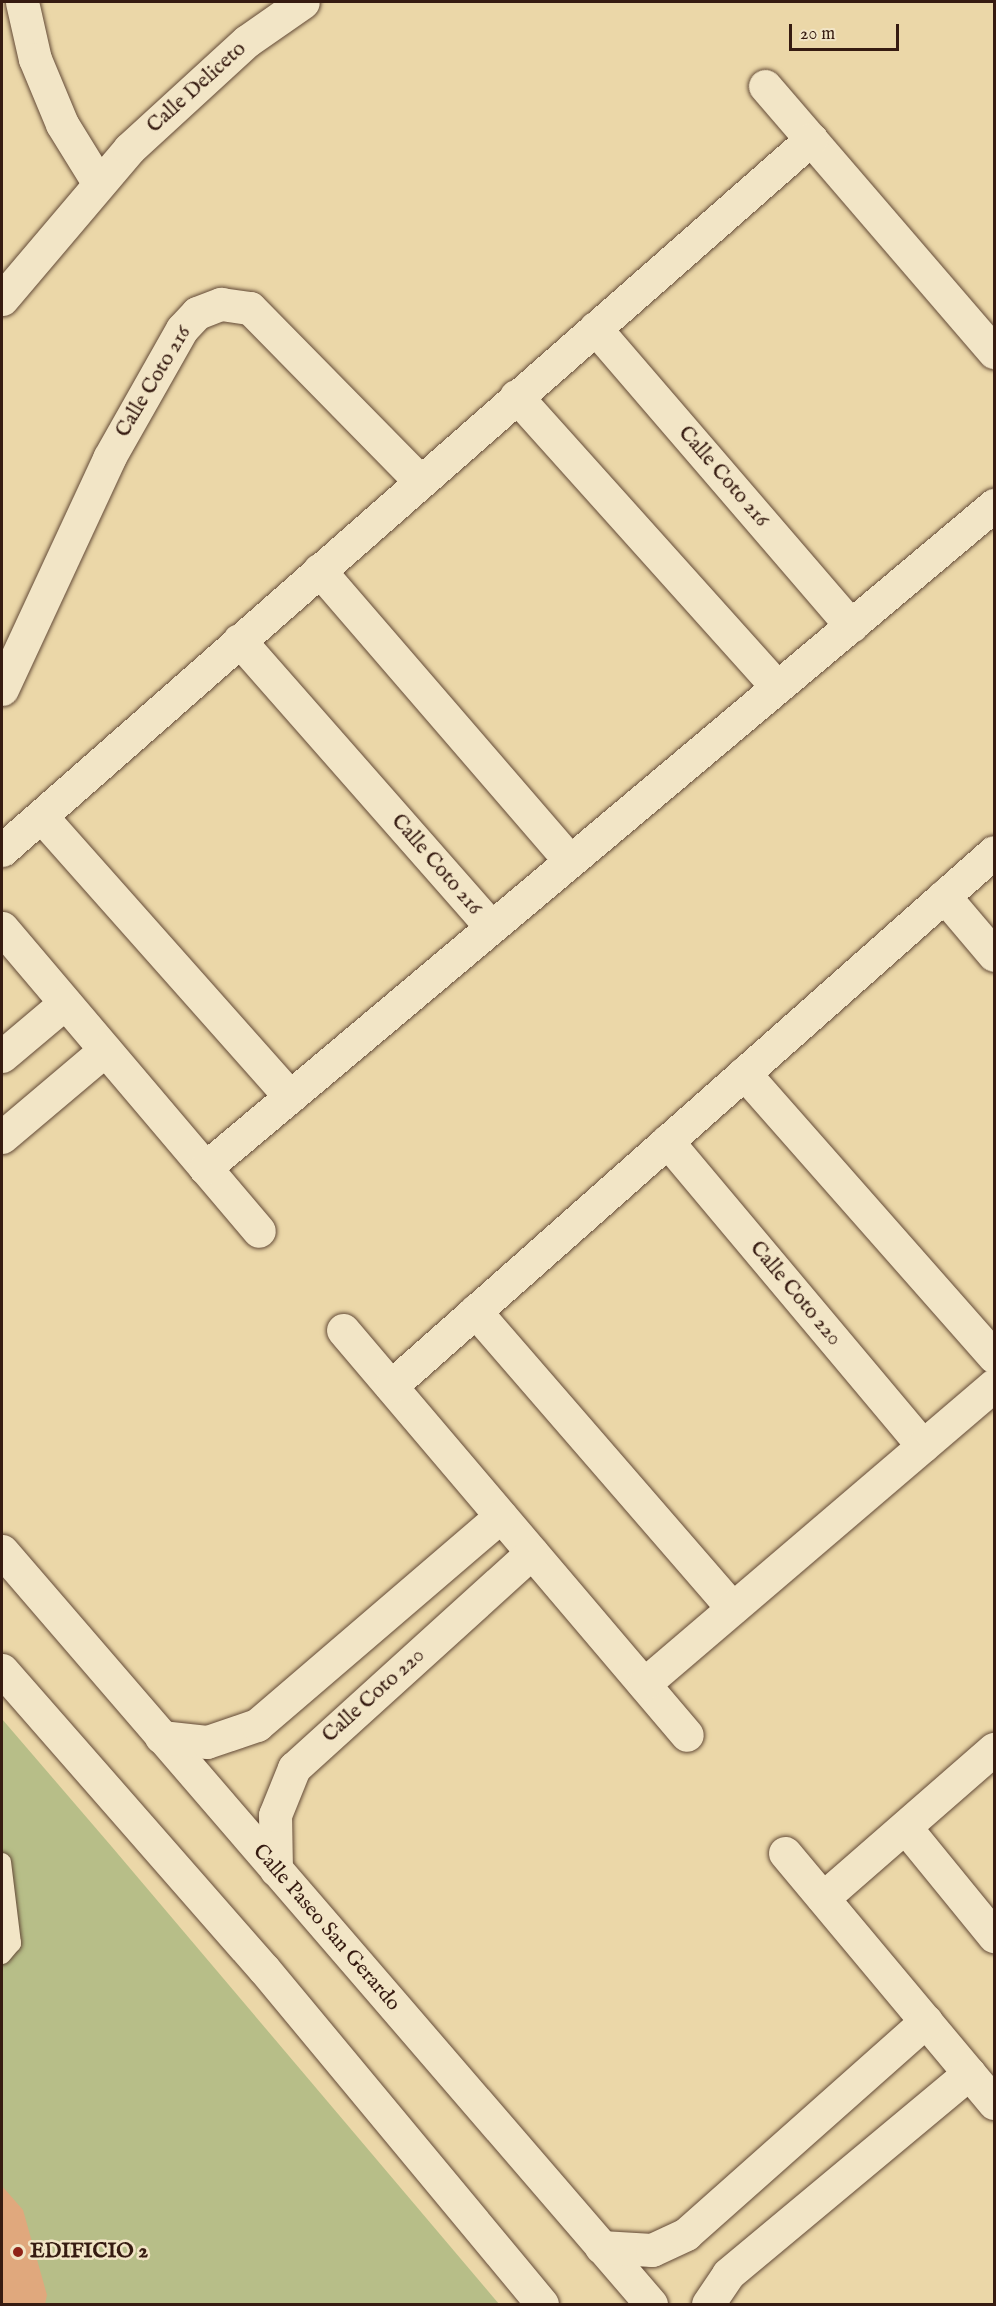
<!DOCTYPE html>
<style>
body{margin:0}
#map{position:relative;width:996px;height:2306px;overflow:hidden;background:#ebd7a8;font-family:"IM FELL English",serif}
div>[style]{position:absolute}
.green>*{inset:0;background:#b7be88}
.building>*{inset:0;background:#e0a87d}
.roads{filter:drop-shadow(0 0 2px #634a37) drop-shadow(0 0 2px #634a37)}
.lane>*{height:18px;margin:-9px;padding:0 9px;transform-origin:9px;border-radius:9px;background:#f2e5c6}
.street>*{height:33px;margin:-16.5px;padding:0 16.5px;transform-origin:16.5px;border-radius:16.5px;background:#f2e5c6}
.dots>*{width:16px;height:16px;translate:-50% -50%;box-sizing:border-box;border:3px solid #f2e5c6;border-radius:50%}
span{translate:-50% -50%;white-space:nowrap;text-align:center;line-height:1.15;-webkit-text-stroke:5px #f2e5c6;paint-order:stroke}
.street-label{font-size:21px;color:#361b11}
.poi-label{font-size:21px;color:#361b11;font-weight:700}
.left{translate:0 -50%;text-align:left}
.frame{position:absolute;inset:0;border:3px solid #361b11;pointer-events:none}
.scale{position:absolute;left:789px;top:24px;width:110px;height:27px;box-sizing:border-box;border:3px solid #361b11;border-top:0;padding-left:8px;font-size:18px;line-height:21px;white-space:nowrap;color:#361b11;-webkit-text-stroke:4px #f2e5c6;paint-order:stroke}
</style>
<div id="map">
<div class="green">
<div style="clip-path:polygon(2px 1719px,112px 1847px,499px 2304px,2px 2304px)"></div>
</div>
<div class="building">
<div style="clip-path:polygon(2px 2186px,23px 2210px,47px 2295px,45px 2304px,2px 2304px)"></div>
</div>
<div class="roads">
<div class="lane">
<div style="left:2px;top:1862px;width:82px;rotate:83deg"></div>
<div style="left:12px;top:1943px;width:16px;rotate:130deg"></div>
</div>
<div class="street">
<div style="left:22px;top:2px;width:58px;rotate:77.2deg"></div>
<div style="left:35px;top:59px;width:70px;rotate:67.4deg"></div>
<div style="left:62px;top:124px;width:70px;rotate:58.3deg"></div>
<div style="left:765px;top:86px;width:351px;rotate:49.3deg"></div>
<div style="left:2px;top:299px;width:197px;rotate:-49.7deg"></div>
<div style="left:129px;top:149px;width:160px;rotate:-42.5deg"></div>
<div style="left:247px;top:41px;width:68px;rotate:-34.9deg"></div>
<div style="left:595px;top:328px;width:393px;rotate:49.3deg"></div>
<div style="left:516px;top:396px;width:391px;rotate:48.1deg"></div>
<div style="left:319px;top:570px;width:384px;rotate:49.2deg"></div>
<div style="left:239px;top:640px;width:382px;rotate:48.7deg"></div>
<div style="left:2px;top:689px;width:255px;rotate:-65.1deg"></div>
<div style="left:109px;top:458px;width:148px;rotate:-60.5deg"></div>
<div style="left:182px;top:329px;width:22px;rotate:-47deg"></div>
<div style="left:197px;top:313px;width:26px;rotate:-21deg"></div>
<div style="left:221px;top:304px;width:29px;rotate:8deg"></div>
<div style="left:250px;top:308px;width:243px;rotate:45.5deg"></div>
<div style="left:41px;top:816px;width:375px;rotate:48.4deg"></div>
<div style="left:2px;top:850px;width:1077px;rotate:-41.31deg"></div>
<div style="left:944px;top:896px;width:77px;rotate:49.7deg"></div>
<div style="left:2px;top:928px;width:397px;rotate:49.7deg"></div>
<div style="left:2px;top:1056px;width:82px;rotate:-40.1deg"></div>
<div style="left:744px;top:1073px;width:378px;rotate:48.6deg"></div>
<div style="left:2px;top:1137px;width:135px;rotate:-40.2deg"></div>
<div style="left:667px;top:1141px;width:398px;rotate:50deg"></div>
<div style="left:205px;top:1168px;width:1031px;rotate:-40.04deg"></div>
<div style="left:475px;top:1311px;width:393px;rotate:49.1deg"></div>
<div style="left:343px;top:1330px;width:531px;rotate:49.66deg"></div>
<div style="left:391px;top:1386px;width:805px;rotate:-41.53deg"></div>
<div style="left:2px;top:1551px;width:994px;rotate:49.24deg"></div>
<div style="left:2px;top:1670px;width:398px;rotate:48.8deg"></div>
<div style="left:264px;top:1969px;width:435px;rotate:50.3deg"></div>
<div style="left:644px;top:1684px;width:460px;rotate:-40.5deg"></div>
<div style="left:161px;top:1737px;width:46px;rotate:6.2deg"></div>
<div style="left:207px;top:1742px;width:53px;rotate:-18.8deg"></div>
<div style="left:257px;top:1725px;width:321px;rotate:-40.6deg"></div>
<div style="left:905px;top:1827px;width:141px;rotate:50.8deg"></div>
<div style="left:785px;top:1853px;width:326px;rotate:50.1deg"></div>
<div style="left:276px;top:1870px;width:55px;rotate:-91deg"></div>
<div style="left:275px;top:1815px;width:51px;rotate:-68deg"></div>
<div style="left:294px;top:1768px;width:321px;rotate:-42.2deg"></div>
<div style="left:823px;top:1898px;width:227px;rotate:-41.1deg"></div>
<div style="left:601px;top:2247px;width:51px;rotate:3.4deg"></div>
<div style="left:652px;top:2250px;width:38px;rotate:-25deg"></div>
<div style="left:686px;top:2234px;width:321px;rotate:-41.6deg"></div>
<div style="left:708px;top:2304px;width:36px;rotate:-56deg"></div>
<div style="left:728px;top:2274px;width:314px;rotate:-39.8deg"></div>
</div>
</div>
<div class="dots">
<div style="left:18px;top:2252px;background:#8f2418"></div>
</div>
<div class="street-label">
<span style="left:197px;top:88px;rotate:-42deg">Calle Deliceto</span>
<span style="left:154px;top:382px;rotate:-59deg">Calle Coto 216</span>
<span style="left:723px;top:477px;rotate:49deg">Calle Coto 216</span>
<span style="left:436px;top:865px;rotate:49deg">Calle Coto 216</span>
<span style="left:795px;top:1294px;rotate:50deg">Calle Coto 220</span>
<span style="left:374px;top:1696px;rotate:-42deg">Calle Coto 220</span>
<span style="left:326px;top:1928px;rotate:49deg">Calle Paseo San Gerardo</span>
</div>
<div class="poi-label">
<span class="left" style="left:30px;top:2252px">EDIFICIO 2</span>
</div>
<div class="frame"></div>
<div class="scale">20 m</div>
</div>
